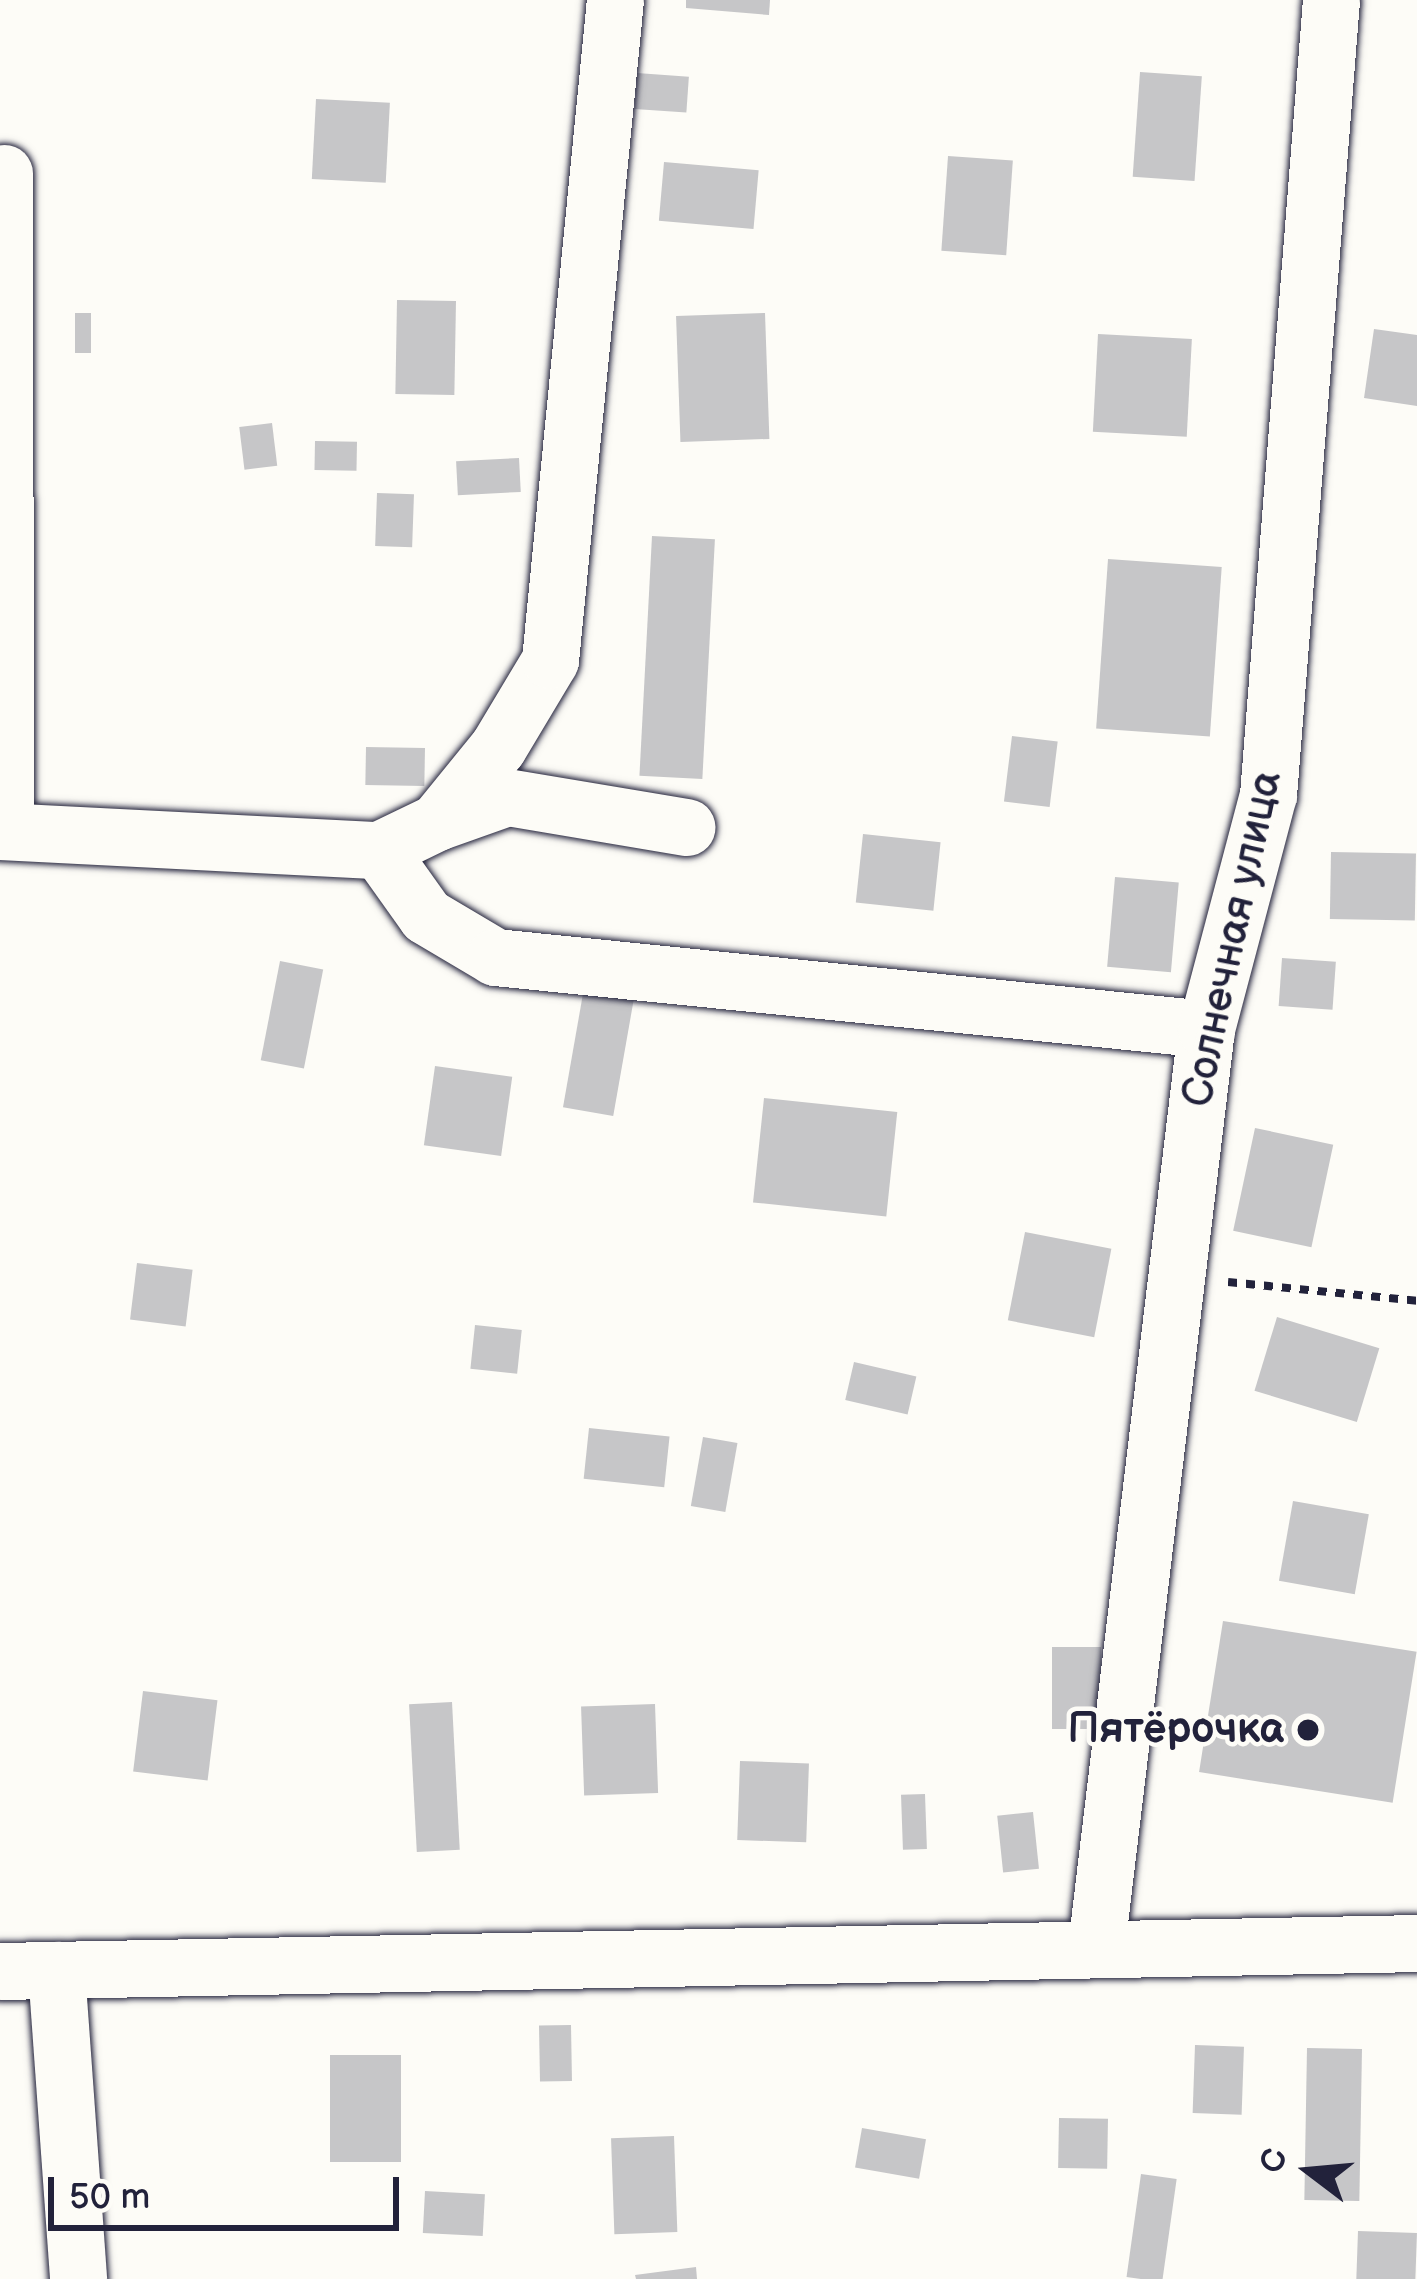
<!DOCTYPE html>
<meta charset="utf-8">
<style>
body{margin:0}
#map{position:relative;width:1417px;height:2279px;overflow:hidden;background:#fdfcf7;font-family:"Balsamiq Sans",sans-serif}
div>[style]{position:absolute}
.building>*{inset:0;background:#c6c6c8;transform-origin:0 0}
.path>*{height:8px;margin-top:-4px;transform-origin:0;background:repeating-linear-gradient(90deg,#22223b 0 9px,transparent 0 18px)}
.roads{filter:drop-shadow(0 0 3px #22223b) drop-shadow(0 0 3px #22223b)}
.minor>*{height:57px;margin:-28.5px;padding:0 28.5px;transform-origin:28.5px;border-radius:28.5px;background:#fdfcf7}
.dots>*{width:33px;height:33px;translate:-50% -50%;box-sizing:border-box;border:6px solid #fdfcf7;border-radius:50%}
span{translate:-50% -50%;white-space:nowrap;text-align:center;line-height:1.15;-webkit-text-stroke:9px #fdfcf7;paint-order:stroke}
.street-label{font-size:42px;color:#22223b}
.poi-label{font-size:42px;color:#22223b;font-weight:700}
.right{translate:-100% -50%;text-align:right}
.north{position:absolute;left:1249px;top:2111px;width:120px;height:120px;-webkit-text-stroke:9px #fdfcf7;paint-order:stroke;rotate:286deg;font-size:33px;font-weight:700;line-height:48px;text-align:center;color:#22223b}
.north::after{content:'';display:block;margin:auto;width:42px;height:54px;background:#22223b;clip-path:polygon(50% 0,100% 100%,50% 72%,0 100%)}
.scale{position:absolute;left:48px;top:2177px;width:351px;height:54px;box-sizing:border-box;border:6px solid #22223b;border-top:0;padding-left:15px;font-size:36px;line-height:42px;white-space:nowrap;color:#22223b;-webkit-text-stroke:9px #fdfcf7;paint-order:stroke}
</style>
<div id="map">
<div class="building">
<div style="clip-path:polygon(686px 0,770px 0,769px 15px,686px 8px)"></div>
<div style="left:1140px;top:72px;width:62px;height:105px;rotate:4deg"></div>
<div style="left:637px;top:73px;width:52px;height:36px;rotate:4deg"></div>
<div style="left:316px;top:99px;width:74px;height:80px;rotate:3deg"></div>
<div style="left:948px;top:156px;width:65px;height:95px;rotate:4deg"></div>
<div style="left:664px;top:162px;width:95px;height:59px;rotate:5deg"></div>
<div style="left:397px;top:300px;width:59px;height:94px;rotate:1deg"></div>
<div style="left:75px;top:313px;width:16px;height:40px"></div>
<div style="left:765px;top:313px;width:126px;height:89px;rotate:88deg"></div>
<div style="clip-path:polygon(1374px 329px,1417px 335px,1417px 406px,1364px 398px)"></div>
<div style="left:1098px;top:334px;width:94px;height:98px;rotate:3deg"></div>
<div style="left:272px;top:423px;width:43px;height:33px;rotate:83deg"></div>
<div style="left:315px;top:441px;width:42px;height:29px;rotate:1deg"></div>
<div style="left:519px;top:458px;width:34px;height:63px;rotate:87deg"></div>
<div style="left:377px;top:493px;width:37px;height:53px;rotate:2deg"></div>
<div style="left:652px;top:536px;width:63px;height:240px;rotate:3deg"></div>
<div style="left:1108px;top:559px;width:114px;height:170px;rotate:4deg"></div>
<div style="left:1012px;top:736px;width:46px;height:66px;rotate:7deg"></div>
<div style="left:366px;top:747px;width:59px;height:38px;rotate:1deg"></div>
<div style="left:863px;top:834px;width:78px;height:69px;rotate:6deg"></div>
<div style="left:1331px;top:852px;width:85px;height:67px;rotate:1deg"></div>
<div style="left:1115px;top:877px;width:64px;height:90px;rotate:5deg"></div>
<div style="left:1282px;top:958px;width:54px;height:48px;rotate:4deg"></div>
<div style="left:280px;top:961px;width:44px;height:101px;rotate:11deg"></div>
<div style="left:584px;top:988px;width:51px;height:121px;rotate:10deg"></div>
<div style="left:435px;top:1066px;width:78px;height:80px;rotate:8deg"></div>
<div style="left:764px;top:1098px;width:134px;height:105px;rotate:6deg"></div>
<div style="left:1255px;top:1128px;width:80px;height:105px;rotate:12deg"></div>
<div style="left:1025px;top:1232px;width:88px;height:90px;rotate:11deg"></div>
<div style="left:137px;top:1263px;width:56px;height:57px;rotate:7deg"></div>
<div style="left:1277px;top:1317px;width:107px;height:77px;rotate:17deg"></div>
<div style="left:475px;top:1325px;width:47px;height:44px;rotate:6deg"></div>
<div style="left:854px;top:1362px;width:64px;height:39px;rotate:13deg"></div>
<div style="left:589px;top:1428px;width:81px;height:51px;rotate:6deg"></div>
<div style="left:703px;top:1437px;width:35px;height:70px;rotate:10deg"></div>
<div style="left:1293px;top:1501px;width:77px;height:81px;rotate:10deg"></div>
<div style="left:1223px;top:1621px;width:196px;height:153px;rotate:9deg"></div>
<div style="left:1052px;top:1647px;width:49px;height:82px"></div>
<div style="left:143px;top:1691px;width:75px;height:81px;rotate:7deg"></div>
<div style="left:452px;top:1702px;width:148px;height:43px;rotate:87deg"></div>
<div style="left:655px;top:1704px;width:89px;height:74px;rotate:88deg"></div>
<div style="left:740px;top:1761px;width:69px;height:79px;rotate:2deg"></div>
<div style="left:925px;top:1794px;width:55px;height:24px;rotate:88deg"></div>
<div style="left:1033px;top:1812px;width:57px;height:36px;rotate:84deg"></div>
<div style="left:571px;top:2025px;width:56px;height:32px;rotate:89deg"></div>
<div style="left:1195px;top:2045px;width:49px;height:68px;rotate:2deg"></div>
<div style="left:1307px;top:2048px;width:55px;height:152px;rotate:1deg"></div>
<div style="left:330px;top:2055px;width:71px;height:107px"></div>
<div style="left:1059px;top:2118px;width:49px;height:50px;rotate:1deg"></div>
<div style="left:862px;top:2128px;width:65px;height:40px;rotate:10deg"></div>
<div style="left:674px;top:2136px;width:96px;height:63px;rotate:88deg"></div>
<div style="left:1141px;top:2174px;width:36px;height:104px;rotate:8deg"></div>
<div style="left:425px;top:2191px;width:60px;height:42px;rotate:3deg"></div>
<div style="left:1358px;top:2231px;width:59px;height:48px;rotate:2deg"></div>
<div style="clip-path:polygon(696px 2267px,697px 2279px,636px 2279px,635px 2275px)"></div>
</div>
<div class="path">
<div style="left:1228px;top:1282px;width:190px;rotate:5.7deg"></div>
</div>
<div class="roads">
<div class="minor">
<div style="left:4px;top:173px;width:658px;rotate:89.91deg"></div>
<div style="left:437px;top:822px;width:74px;rotate:-19.7deg"></div>
<div style="left:507px;top:797px;width:182px;rotate:9.5deg"></div>
<div style="left:0;top:831px;width:379px;rotate:2.9deg"></div>
<div style="left:379px;top:850px;width:64px;rotate:-25.8deg"></div>
<div style="left:437px;top:822px;width:97px;rotate:-50.9deg"></div>
<div style="left:498px;top:747px;width:101px;rotate:-59.1deg"></div>
<div style="left:550px;top:660px;width:663px;rotate:-84.38deg"></div>
<div style="left:379px;top:850px;width:81px;rotate:54.5deg"></div>
<div style="left:426px;top:916px;width:80px;rotate:30.7deg"></div>
<div style="left:495px;top:957px;width:715px;rotate:5.78deg"></div>
<div style="left:1096px;top:1947px;width:925px;rotate:-83.17deg"></div>
<div style="left:1206px;top:1029px;width:242px;rotate:-75.2deg"></div>
<div style="left:1268px;top:795px;width:797px;rotate:-85.47deg"></div>
<div style="left:56px;top:1970px;width:310px;rotate:85.9deg"></div>
<div style="left:0;top:1971px;width:1417px;rotate:-1.13deg"></div>
</div>
</div>
<div class="dots">
<div style="left:1308px;top:1730px;background:#22223b"></div>
</div>
<div class="street-label">
<span style="left:1233px;top:939px;rotate:-78deg">Солнечная улица</span>
</div>
<div class="poi-label">
<span class="right" style="left:1284px;top:1730px">Пятёрочка</span>
</div>
<div class="north">С</div>
<div class="scale">50 m</div>
</div>
